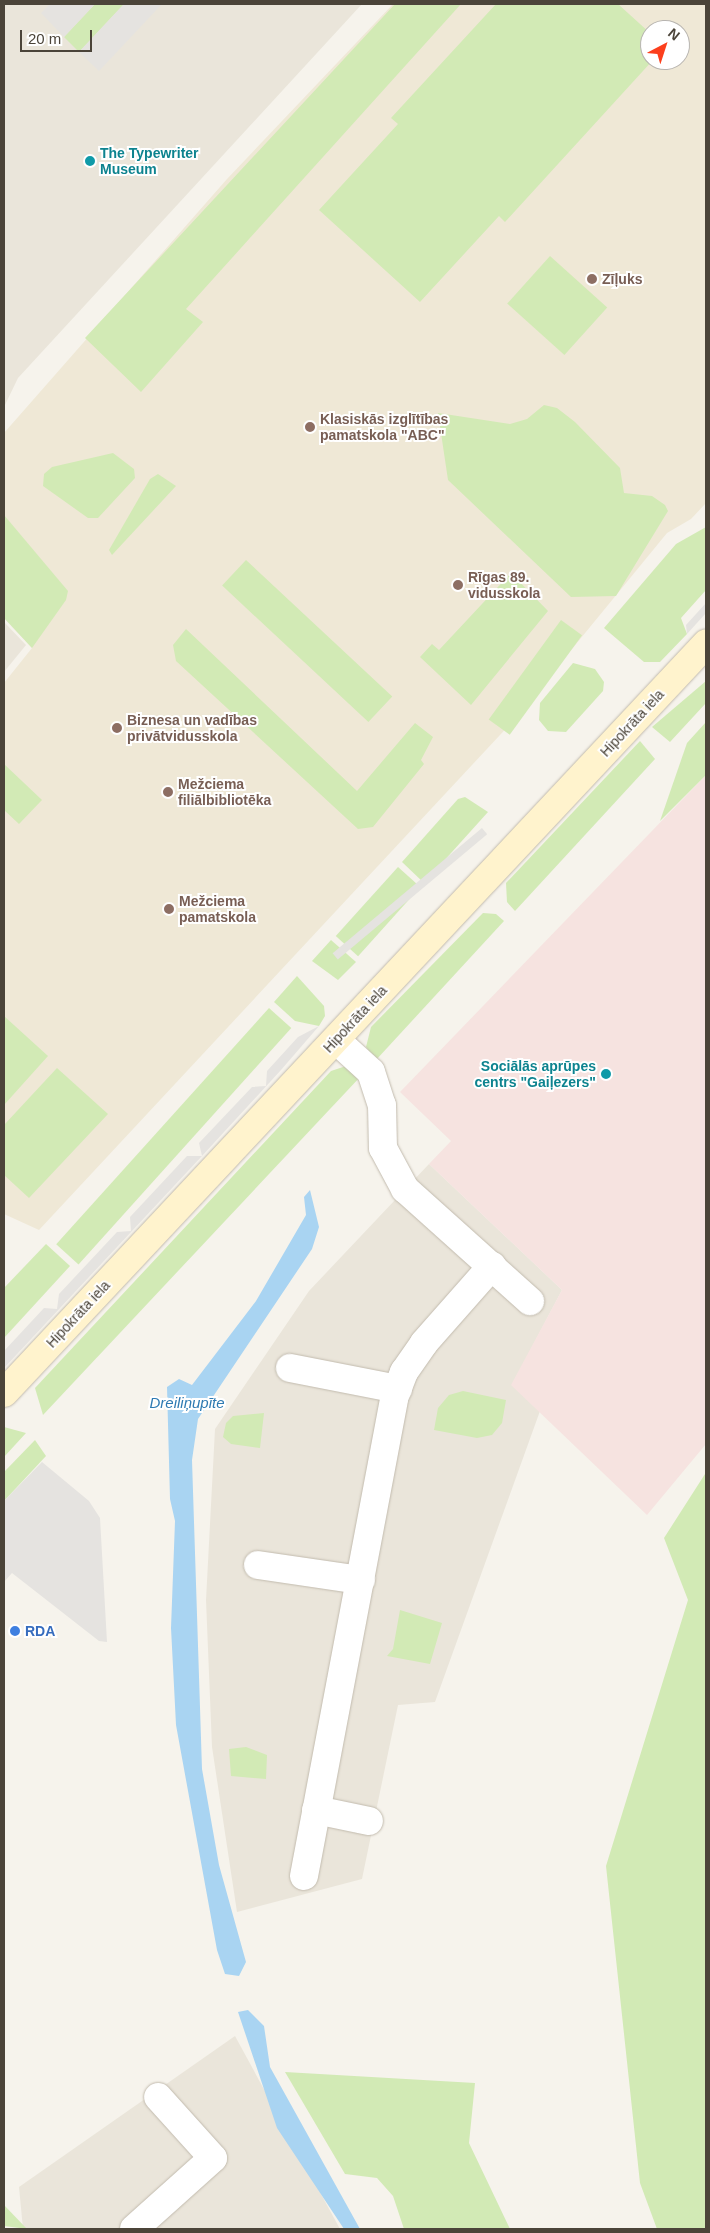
<!DOCTYPE html>
<meta charset="utf-8">
<style>
body{margin:0}
#map{position:relative;width:710px;height:2233px;overflow:hidden;background:#f6f3ec;font-family:Arial,sans-serif}
div>[style]{position:absolute}
.residential>*{inset:0;background:#eae5da}
.education>*{inset:0;background:#efe8d6}
.medical>*{inset:0;background:#f6e3e0}
.green>*{inset:0;background:#d2eab5;transform-origin:0 0}
.parking>*{inset:0;background:#e5e3e0;transform-origin:0 0}
.water>*{inset:0;background:#a9d4f2}
.roads{filter:drop-shadow(0 0 1px #c2bbae) drop-shadow(0 0 1px #c2bbae)}
.street>*{height:28px;margin:-14px;padding:0 14px;transform-origin:14px;border-radius:14px;background:#fff}
.secondary>*{height:28px;margin:-14px;padding:0 14px;transform-origin:14px;border-radius:14px;background:#fff3cd}
.dots>*{width:14px;height:14px;translate:-50% -50%;box-sizing:border-box;border:2px solid #fff;border-radius:50%}
span{translate:-50% -50%;white-space:nowrap;text-align:center;line-height:1.15;-webkit-text-stroke:4px #fff;paint-order:stroke}
.culture-label{font-size:14px;color:#0d838f;font-weight:700}
.left{translate:0 -50%;text-align:left}
.right{translate:-100% -50%;text-align:right}
.education-label{font-size:14px;color:#785e54;font-weight:700}
.street-label{font-size:14px;color:#4b4439}
.shop-label{font-size:14px;color:#366cbe;font-weight:700}
.water-label{font-size:15px;color:#2e7ab2;font-style:italic}
.frame{position:absolute;inset:0;border:5px solid #4b4439;pointer-events:none}
.north{position:absolute;left:640px;top:20px;width:50px;height:50px;box-sizing:border-box;background:#fff;border:1px solid #b7b4b0;border-radius:50%;rotate:40deg;font-size:14px;font-weight:700;line-height:20px;text-align:center;color:#4b4439}
.north::after{content:'';display:block;margin:auto;width:18px;height:22px;background:#fc3f1d;clip-path:polygon(50% 0,100% 100%,50% 72%,0 100%)}
.scale{position:absolute;left:20px;top:30px;width:72px;height:22px;box-sizing:border-box;border:2px solid #4b4439;border-top:0;padding-left:6px;font-size:15px;line-height:18px;white-space:nowrap;color:#4b4439;-webkit-text-stroke:4px #fff;paint-order:stroke}
</style>
<div id="map">
<div class="residential">
<div style="clip-path:polygon(4px 4px,362px 4px,18px 378px,4px 407px)"></div>
<div style="clip-path:polygon(4px 622px,26px 645px,4px 672px)"></div>
<div style="clip-path:polygon(429px 1164px,562px 1290px,512px 1385px,540px 1411px,435px 1702px,398px 1705px,362px 1879px,237px 1912px,212px 1747px,206px 1600px,215px 1429px,309px 1291px)"></div>
<div style="clip-path:polygon(235px 2036px,340px 2229px,23px 2229px,19px 2187px)"></div>
</div>
<div class="education">
<div style="clip-path:polygon(evenodd,393px 4px,706px 4px,706px 503px,691px 519px,667px 533px,513px 721px,39px 1230px,4px 1214px,4px 683px,32px 648px,4px 618px,4px 433px,227px 179px,393px 4px,650px 30px,680px 30px,680px 60px,650px 60px,650px 30px)"></div>
</div>
<div class="medical">
<div style="clip-path:polygon(706px 775px,706px 1444px,647px 1515px,511px 1385px,562px 1290px,429px 1164px,451px 1141px,400px 1092px)"></div>
</div>
<div class="green">
<div style="clip-path:polygon(95px 4px,124px 4px,79px 52px,64px 37px)"></div>
<div style="clip-path:polygon(395px 4px,461px 4px,186px 309px,203px 322px,141px 392px,85px 338px)"></div>
<div style="clip-path:polygon(496px 4px,618px 4px,650px 33px,653px 60px,505px 222px,499px 216px,420px 302px,319px 210px,398px 124px,391px 118px)"></div>
<div style="left:550px;top:256px;width:77px;height:64px;rotate:42deg"></div>
<div style="clip-path:polygon(544px 405px,557px 408px,575px 422px,620px 468px,624px 493px,652px 496px,665px 505px,668px 511px,616px 596px,571px 597px,448px 480px,438px 413px,510px 424px,527px 419px)"></div>
<div style="clip-path:polygon(113px 453px,134px 469px,135px 478px,98px 518px,88px 518px,43px 486px,44px 474px,52px 467px)"></div>
<div style="clip-path:polygon(158px 474px,176px 486px,112px 555px,109px 550px,150px 479px)"></div>
<div style="clip-path:polygon(4px 515px,68px 591px,66px 600px,32px 648px,4px 618px)"></div>
<div style="clip-path:polygon(706px 527px,706px 590px,681px 618px,687px 634px,660px 662px,644px 662px,604px 628px,676px 544px)"></div>
<div style="left:246px;top:560px;width:200px;height:35px;rotate:43deg"></div>
<div style="clip-path:polygon(511px 573px,548px 611px,471px 705px,420px 657px,432px 644px,439px 650px)"></div>
<div style="left:561px;top:620px;width:26px;height:123px;rotate:36deg"></div>
<div style="clip-path:polygon(186px 629px,357px 791px,415px 723px,433px 737px,421px 760px,424px 764px,373px 827px,358px 829px,176px 661px,173px 645px)"></div>
<div style="clip-path:polygon(573px 663px,595px 669px,604px 682px,603px 691px,566px 732px,548px 731px,539px 720px,540px 703px)"></div>
<div style="clip-path:polygon(706px 681px,706px 703px,670px 742px,652px 727px)"></div>
<div style="clip-path:polygon(706px 722px,706px 775px,660px 821px,687px 743px)"></div>
<div style="clip-path:polygon(640px 741px,655px 759px,515px 911px,507px 902px,506px 883px)"></div>
<div style="clip-path:polygon(4px 764px,42px 800px,19px 824px,4px 810px)"></div>
<div style="clip-path:polygon(465px 797px,488px 812px,424px 883px,402px 862px,458px 799px)"></div>
<div style="left:398px;top:867px;width:30px;height:93px;rotate:42deg"></div>
<div style="clip-path:polygon(483px 913px,496px 914px,504px 921px,376px 1060px,366px 1047px,371px 1027px)"></div>
<div style="clip-path:polygon(331px 940px,356px 962px,338px 980px,312px 961px)"></div>
<div style="clip-path:polygon(297px 976px,324px 1006px,325px 1016px,319px 1026px,295px 1021px,274px 1002px)"></div>
<div style="left:269px;top:1008px;width:30px;height:318px;rotate:42deg"></div>
<div style="clip-path:polygon(4px 1016px,48px 1056px,4px 1105px)"></div>
<div style="clip-path:polygon(346px 1066px,361px 1076px,43px 1415px,35px 1388px,331px 1071px)"></div>
<div style="clip-path:polygon(57px 1068px,108px 1114px,29px 1198px,4px 1175px,4px 1125px)"></div>
<div style="clip-path:polygon(46px 1244px,70px 1266px,4px 1338px,4px 1288px)"></div>
<div style="clip-path:polygon(463px 1391px,506px 1400px,502px 1423px,492px 1435px,477px 1438px,434px 1430px,438px 1408px,449px 1395px)"></div>
<div style="clip-path:polygon(264px 1413px,260px 1448px,231px 1444px,223px 1437px,226px 1423px,233px 1416px)"></div>
<div style="clip-path:polygon(4px 1427px,26px 1433px,4px 1457px)"></div>
<div style="clip-path:polygon(35px 1440px,46px 1456px,4px 1501px,4px 1472px)"></div>
<div style="clip-path:polygon(705px 1474px,706px 2229px,657px 2229px,640px 2183px,606px 1866px,688px 1600px,664px 1538px)"></div>
<div style="clip-path:polygon(400px 1610px,442px 1623px,430px 1664px,387px 1656px,393px 1649px)"></div>
<div style="clip-path:polygon(246px 1747px,267px 1755px,266px 1779px,231px 1776px,229px 1749px)"></div>
<div style="clip-path:polygon(285px 2072px,475px 2083px,469px 2143px,510px 2229px,404px 2229px,393px 2196px,377px 2178px,345px 2174px)"></div>
<div style="clip-path:polygon(4px 2205px,27px 2229px,4px 2226px)"></div>
</div>
<div class="parking">
<div style="clip-path:polygon(50px 4px,95px 4px,64px 37px,41px 13px)"></div>
<div style="clip-path:polygon(124px 4px,162px 4px,99px 71px,79px 52px)"></div>
<div style="clip-path:polygon(706px 603px,706px 613px,687px 634px,686px 625px)"></div>
<div style="left:482px;top:828px;width:8px;height:195px;rotate:50deg"></div>
<div style="clip-path:polygon(319px 1026px,281px 1070px,202px 1156px,4px 1368px,4px 1351px,44px 1308px,57px 1309px,59px 1294px,117px 1232px,131px 1231px,130px 1217px,187px 1156px,202px 1156px,199px 1143px,252px 1087px,266px 1086px,267px 1071px,298px 1037px)"></div>
<div style="clip-path:polygon(42px 1462px,89px 1501px,100px 1518px,107px 1642px,99px 1641px,12px 1573px,4px 1582px,4px 1501px)"></div>
</div>
<div class="water">
<div style="clip-path:polygon(310px 1190px,319px 1227px,312px 1249px,198px 1419px,192px 1460px,202px 1769px,219px 1865px,246px 1962px,239px 1976px,225px 1974px,217px 1950px,176px 1725px,171px 1628px,175px 1521px,170px 1499px,167px 1387px,179px 1379px,192px 1385px,256px 1301px,306px 1215px,304px 1197px)"></div>
<div style="clip-path:polygon(248px 2010px,264px 2026px,270px 2067px,360px 2229px,344px 2229px,277px 2128px,238px 2012px)"></div>
</div>
<div class="roads">
<div class="street">
<div style="left:336px;top:1040px;width:47px;rotate:42.4deg"></div>
<div style="left:371px;top:1072px;width:35px;rotate:72deg"></div>
<div style="left:382px;top:1105px;width:43px;rotate:88.7deg"></div>
<div style="left:383px;top:1148px;width:47px;rotate:61.8deg"></div>
<div style="left:405px;top:1189px;width:168px;rotate:41.9deg"></div>
<div style="left:290px;top:1368px;width:110px;rotate:11deg"></div>
<div style="left:258px;top:1565px;width:104px;rotate:8.3deg"></div>
<div style="left:316px;top:1810px;width:54px;rotate:11.7deg"></div>
<div style="left:304px;top:1876px;width:486px;rotate:-79.3deg"></div>
<div style="left:394px;top:1398px;width:28px;rotate:-69deg"></div>
<div style="left:404px;top:1372px;width:35px;rotate:-55deg"></div>
<div style="left:424px;top:1343px;width:103px;rotate:-48.6deg"></div>
<div style="left:134px;top:2229px;width:106px;rotate:-41.9deg"></div>
<div style="left:213px;top:2158px;width:82px;rotate:-132deg"></div>
</div>
<div class="secondary">
<div style="left:4px;top:1393px;width:1027px;rotate:-46.86deg"></div>
</div>
</div>
<div class="dots">
<div style="left:90px;top:161px;background:#0f9aa8"></div>
<div style="left:592px;top:279px;background:#8d6e63"></div>
<div style="left:310px;top:427px;background:#8d6e63"></div>
<div style="left:458px;top:585px;background:#8d6e63"></div>
<div style="left:117px;top:728px;background:#8d6e63"></div>
<div style="left:168px;top:792px;background:#8d6e63"></div>
<div style="left:169px;top:909px;background:#8d6e63"></div>
<div style="left:606px;top:1074px;background:#0f9aa8"></div>
<div style="left:15px;top:1631px;background:#3f7fe0"></div>
</div>
<div class="culture-label">
<span class="left" style="left:100px;top:161px">The Typewriter<br>Museum</span>
<span class="right" style="left:596px;top:1074px">Sociālās aprūpes<br>centrs "Gaiļezers"</span>
</div>
<div class="education-label">
<span class="left" style="left:602px;top:279px">Zīļuks</span>
<span class="left" style="left:320px;top:427px">Klasiskās izglītības<br>pamatskola "ABC"</span>
<span class="left" style="left:468px;top:585px">Rīgas 89.<br>vidusskola</span>
<span class="left" style="left:127px;top:728px">Biznesa un vadības<br>privātvidusskola</span>
<span class="left" style="left:178px;top:792px">Mežciema<br>filiālbibliotēka</span>
<span class="left" style="left:179px;top:909px">Mežciema<br>pamatskola</span>
</div>
<div class="street-label">
<span style="left:632px;top:723px;rotate:-47deg">Hipokrāta iela</span>
<span style="left:355px;top:1019px;rotate:-47deg">Hipokrāta iela</span>
<span style="left:78px;top:1314px;rotate:-47deg">Hipokrāta iela</span>
</div>
<div class="shop-label">
<span class="left" style="left:25px;top:1631px">RDA</span>
</div>
<div class="water-label">
<span style="left:187px;top:1403px">Dreiliņupīte</span>
</div>
<div class="frame"></div>
<div class="north">N</div>
<div class="scale">20 m</div>
</div>
